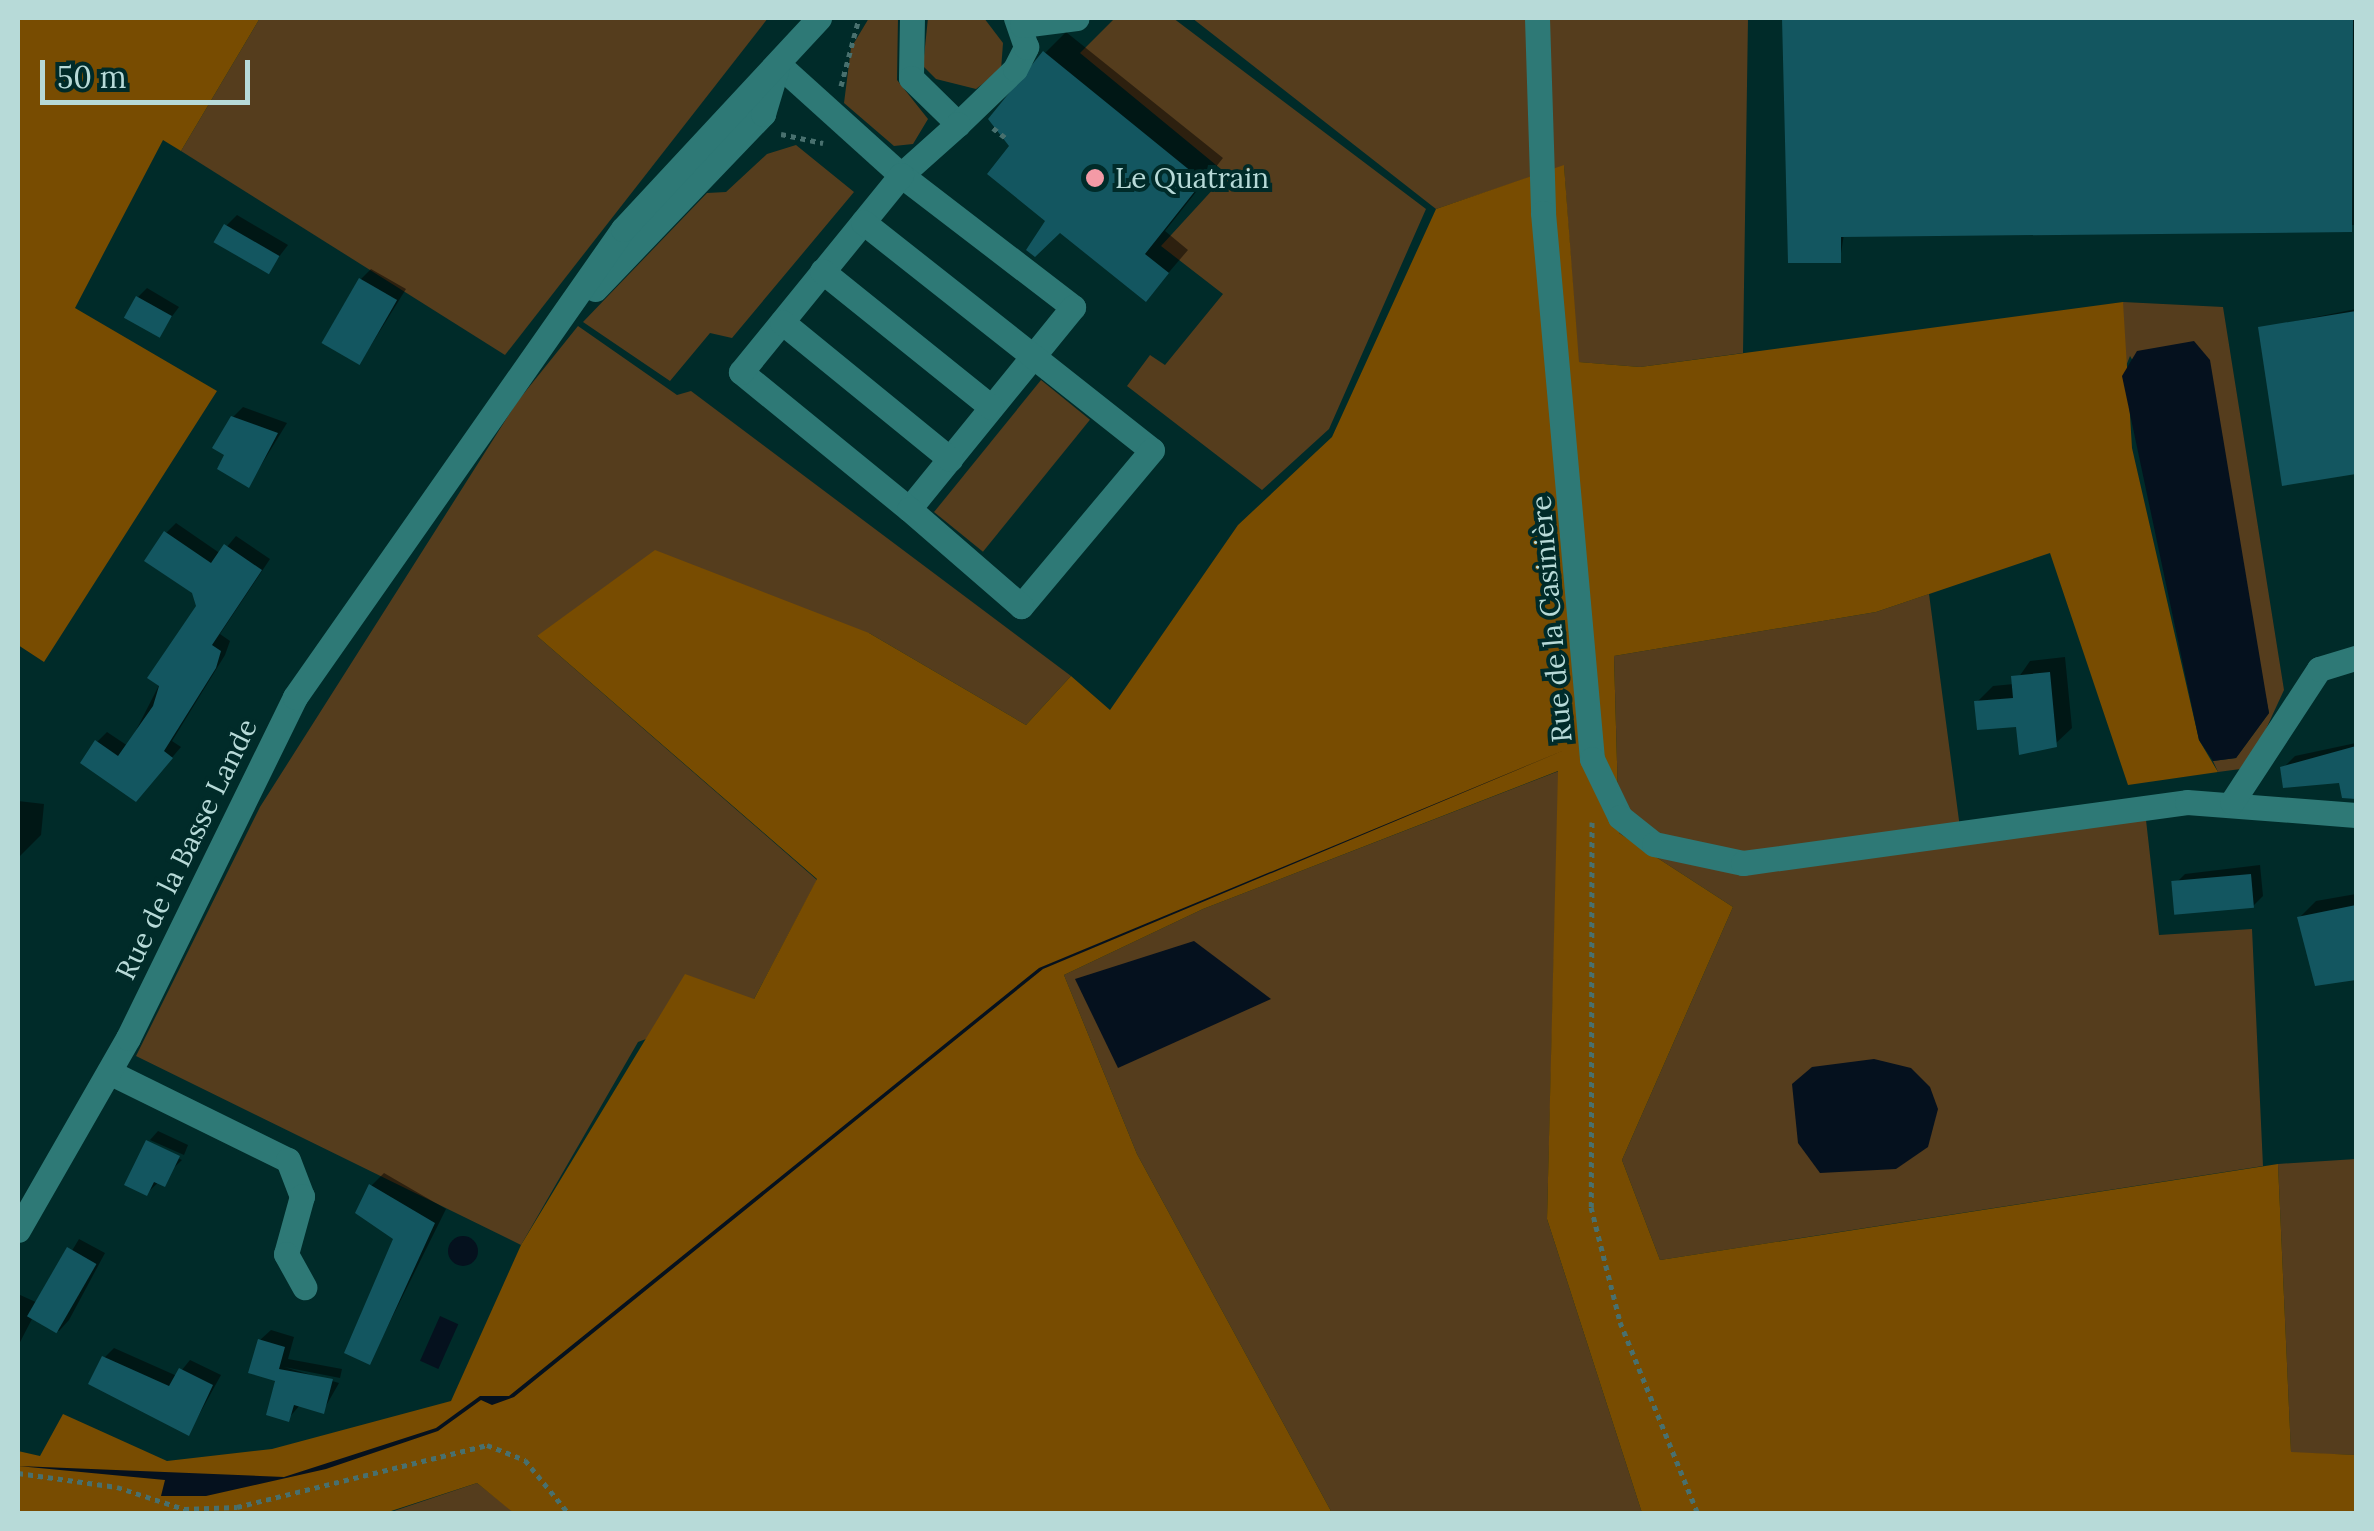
<!DOCTYPE html>
<meta charset="utf-8">
<style>
body{margin:0}
#map{position:relative;width:2374px;height:1531px;overflow:hidden;background:#002b29;font-family:Lora,serif}
div>[style]{position:absolute}
.green>*{inset:0;background:#553d1d;transform-origin:0 0}
.forest>*{inset:0;background:#784c01}
.water>*{inset:0;background:#05111e;transform-origin:0 0}
.round{border-radius:50%}
.shadow>*{inset:0;background:#0007}
.building>*{inset:0;background:#135660;transform-origin:0 0}
.path>*{height:5px;margin-top:-2.5px;transform-origin:0;background:repeating-linear-gradient(90deg,#48706e 0 5px,transparent 0 10px)}
.minor>*{height:25px;margin:-12.5px;padding:0 12.5px;transform-origin:12.5px;border-radius:12.5px;background:#2e7976}
.dots>*{width:28px;height:28px;translate:-50% -50%;box-sizing:border-box;border:5px solid #002b29;border-radius:50%}
span{translate:-50% -50%;white-space:nowrap;text-align:center;line-height:1.15;-webkit-text-stroke:8px #002b29;paint-order:stroke}
.poi-label{font-size:28px;color:#b7dad8}
.left{translate:0 -50%;text-align:left}
.street-label{font-size:28px;color:#b7dad8}
.frame{position:absolute;inset:0;border:20px solid #b7dad8;pointer-events:none}
.scale{position:absolute;left:40px;top:60px;width:210px;height:45px;box-sizing:border-box;border:5px solid #b7dad8;border-top:0;padding-left:12px;font-size:30px;line-height:35px;white-space:nowrap;color:#b7dad8;-webkit-text-stroke:8px #002b29;paint-order:stroke}
</style>
<div id="map">
<div class="green">
<div style="clip-path:polygon(260px 18px,768px 18px,505px 355px,181px 151px)"></div>
<div style="clip-path:polygon(869px 18px,898px 18px,897px 80px,928px 119px,913px 144px,894px 146px,844px 103px,851px 48px)"></div>
<div style="clip-path:polygon(928px 18px,984px 18px,1003px 43px,1001px 70px,976px 89px,936px 79px,923px 66px)"></div>
<div style="clip-path:polygon(1115px 18px,1173px 18px,1426px 209px,1329px 429px,1262px 490px,1127px 386px,1150px 355px,1165px 365px,1223px 294px,1161px 246px,1227px 174px,1080px 53px)"></div>
<div style="clip-path:polygon(1192px 18px,1748px 18px,1743px 353px,1640px 367px,1578px 362px,1564px 166px,1436px 209px)"></div>
<div style="clip-path:polygon(796px 145px,854px 192px,732px 338px,710px 333px,670px 381px,583px 322px,707px 193px,726px 192px,767px 154px)"></div>
<div style="clip-path:polygon(2123px 302px,2223px 307px,2284px 690px,2248px 768px,2218px 772px,2213px 761px,2236px 758px,2269px 713px,2230px 522px,2130px 356px,2122px 376px)"></div>
<div style="clip-path:polygon(578px 326px,677px 395px,691px 391px,1071px 676px,1026px 725px,869px 633px,537px 636px,817px 880px,754px 999px,638px 1042px,521px 1245px,136px 1056px,260px 807px,517px 402px)"></div>
<div style="left:1041px;top:380px;width:63px;height:170px;rotate:39deg"></div>
<div style="clip-path:polygon(1929px 594px,1962px 843px,2146px 820px,2159px 935px,2252px 929px,2263px 1166px,1660px 1260px,1622px 1160px,1733px 907px,1619px 833px,1614px 656px,1876px 612px)"></div>
<div style="clip-path:polygon(1559px 771px,1547px 1219px,1642px 1513px,1332px 1513px,1137px 1154px,1064px 975px,1203px 909px)"></div>
<div style="clip-path:polygon(2356px 1159px,2356px 1455px,2291px 1453px,2278px 1164px)"></div>
<div style="clip-path:polygon(477px 1483px,515px 1513px,385px 1514px)"></div>
</div>
<div class="forest">
<div style="clip-path:polygon(18px 18px,260px 18px,181px 151px,163px 140px,75px 308px,217px 391px,44px 662px,18px 645px)"></div>
<div style="clip-path:polygon(1564px 165px,1579px 362px,1640px 367px,2123px 302px,2132px 448px,2199px 740px,2218px 772px,2128px 785px,2050px 553px,1876px 612px,1614px 656px,1619px 833px,1733px 907px,1622px 1160px,1660px 1260px,2278px 1164px,2291px 1452px,2356px 1455px,2356px 1513px,1642px 1513px,1547px 1219px,1558px 771px,1203px 909px,1064px 975px,1137px 1154px,1332px 1513px,515px 1514px,477px 1483px,385px 1513px,18px 1514px,18px 1451px,40px 1456px,63px 1414px,167px 1461px,272px 1449px,451px 1401px,521px 1245px,685px 974px,754px 999px,817px 879px,537px 636px,655px 550px,869px 633px,1026px 725px,1071px 676px,1110px 710px,1238px 525px,1332px 437px,1436px 209px)"></div>
</div>
<div class="water">
<div style="clip-path:polygon(2194px 341px,2210px 360px,2269px 713px,2236px 758px,2213px 761px,2199px 740px,2122px 376px,2137px 351px)"></div>
<div style="clip-path:polygon(1567px 749px,1043px 969px,514px 1397px,492px 1405px,481px 1400px,438px 1431px,326px 1469px,206px 1496px,161px 1496px,165px 1480px,18px 1466px,284px 1477px,436px 1428px,480px 1396px,509px 1396px,1039px 968px)"></div>
<div style="clip-path:polygon(1194px 941px,1271px 999px,1118px 1068px,1075px 979px)"></div>
<div style="clip-path:polygon(1874px 1059px,1911px 1068px,1930px 1087px,1938px 1109px,1928px 1147px,1896px 1169px,1820px 1173px,1798px 1143px,1792px 1084px,1812px 1067px)"></div>
<div class="round" style="left:448px;top:1236px;width:30px;height:30px"></div>
<div style="left:440px;top:1316px;width:20px;height:49px;rotate:24deg"></div>
</div>
<div class="shadow">
<div style="clip-path:polygon(1787px 18px,2356px 18px,2356px 225px,1844px 234px,1840px 260px,1791px 260px)"></div>
<div style="clip-path:polygon(1066px 32px,1223px 158px,1165px 231px,1188px 250px,1146px 299px,1048px 220px,1013px 146px,1045px 53px)"></div>
<div style="clip-path:polygon(237px 215px,288px 245px,268px 271px,226px 226px)"></div>
<div style="clip-path:polygon(371px 269px,406px 289px,360px 363px,361px 279px)"></div>
<div style="clip-path:polygon(147px 288px,179px 307px,158px 335px,138px 297px)"></div>
<div style="clip-path:polygon(2356px 309px,2356px 471px,2285px 483px,2261px 328px)"></div>
<div style="clip-path:polygon(243px 407px,287px 423px,249px 485px,233px 417px)"></div>
<div style="clip-path:polygon(176px 523px,221px 554px,236px 536px,270px 559px,220px 634px,230px 641px,225px 655px,172px 741px,181px 747px,146px 788px,97px 742px,107px 732px,128px 746px,199px 607px,166px 533px)"></div>
<div style="clip-path:polygon(2065px 657px,2072px 728px,2055px 744px,1977px 702px,1993px 686px,2014px 684px,2030px 661px)"></div>
<div style="clip-path:polygon(2356px 743px,2356px 777px,2285px 785px,2283px 768px,2295px 756px)"></div>
<div style="clip-path:polygon(18px 801px,44px 804px,41px 835px,18px 858px)"></div>
<div style="clip-path:polygon(2260px 865px,2263px 896px,2253px 906px,2174px 885px,2185px 874px)"></div>
<div style="clip-path:polygon(2356px 894px,2356px 978px,2317px 984px,2300px 917px,2316px 901px)"></div>
<div style="clip-path:polygon(158px 1131px,188px 1145px,184px 1155px,150px 1140px)"></div>
<div style="clip-path:polygon(149px 1144px,182px 1160px,147px 1193px)"></div>
<div style="clip-path:polygon(384px 1173px,446px 1209px,370px 1362px,396px 1238px,371px 1186px)"></div>
<div style="clip-path:polygon(79px 1239px,105px 1253px,69px 1320px,59px 1331px,33px 1317px,18px 1346px,18px 1294px,40px 1304px)"></div>
<div style="clip-path:polygon(271px 1330px,294px 1337px,288px 1359px,342px 1369px,340px 1378px,284px 1367px,339px 1383px,323px 1411px,300px 1405px,288px 1419px,260px 1340px)"></div>
<div style="clip-path:polygon(114px 1348px,177px 1376px,190px 1360px,221px 1375px,189px 1433px,104px 1358px)"></div>
</div>
<div class="building">
<div style="clip-path:polygon(1782px 18px,2353px 18px,2352px 232px,1841px 237px,1841px 263px,1788px 263px)"></div>
<div style="clip-path:polygon(1043px 51px,1203px 181px,1145px 254px,1169px 273px,1146px 302px,1060px 233px,1035px 257px,1026px 250px,1045px 221px,987px 174px,1009px 146px,988px 119px)"></div>
<div style="left:224px;top:224px;width:64px;height:21px;rotate:30deg"></div>
<div style="left:359px;top:278px;width:44px;height:75px;rotate:30deg"></div>
<div style="left:136px;top:296px;width:41px;height:25px;rotate:29deg"></div>
<div style="clip-path:polygon(2356px 311px,2356px 474px,2282px 486px,2258px 327px)"></div>
<div style="clip-path:polygon(231px 416px,278px 433px,249px 488px,217px 469px,224px 455px,212px 448px)"></div>
<div style="clip-path:polygon(164px 531px,211px 563px,224px 544px,262px 570px,212px 645px,221px 651px,216px 668px,164px 751px,173px 758px,136px 802px,80px 763px,95px 740px,118px 756px,153px 706px,159px 686px,147px 678px,196px 606px,192px 593px,144px 561px)"></div>
<div style="clip-path:polygon(2050px 672px,2057px 747px,2019px 755px,2016px 727px,1977px 730px,1974px 701px,2013px 698px,2011px 676px)"></div>
<div style="clip-path:polygon(2356px 746px,2356px 799px,2342px 798px,2339px 783px,2283px 788px,2280px 767px)"></div>
<div style="left:2251px;top:874px;width:34px;height:80px;rotate:85deg"></div>
<div style="clip-path:polygon(2356px 905px,2356px 980px,2315px 986px,2297px 917px)"></div>
<div style="clip-path:polygon(146px 1140px,180px 1156px,165px 1187px,154px 1182px,147px 1196px,124px 1185px)"></div>
<div style="clip-path:polygon(369px 1184px,435px 1223px,370px 1365px,344px 1353px,393px 1239px,355px 1213px)"></div>
<div style="left:67px;top:1247px;width:34px;height:80px;rotate:30deg"></div>
<div style="clip-path:polygon(258px 1339px,285px 1347px,279px 1369px,333px 1379px,324px 1414px,294px 1405px,289px 1422px,266px 1415px,275px 1381px,248px 1373px)"></div>
<div style="clip-path:polygon(102px 1356px,169px 1386px,179px 1368px,213px 1385px,189px 1436px,88px 1384px)"></div>
</div>
<div class="path">
<div style="left:841px;top:86px;width:70px;rotate:-75.2deg"></div>
<div style="left:993px;top:128px;width:16px;rotate:38deg"></div>
<div style="left:781px;top:134px;width:43px;rotate:12.1deg"></div>
<div style="left:1592px;top:822px;width:385px;rotate:90.1deg"></div>
<div style="left:1591px;top:1207px;width:119px;rotate:75.8deg"></div>
<div style="left:1620px;top:1322px;width:207px;rotate:67.9deg"></div>
<div style="left:18px;top:1473px;width:100px;rotate:8deg"></div>
<div style="left:117px;top:1487px;width:71px;rotate:18.2deg"></div>
<div style="left:184px;top:1509px;width:53px;rotate:-2.2deg"></div>
<div style="left:237px;top:1507px;width:258px;rotate:-13.9deg"></div>
<div style="left:487px;top:1445px;width:41px;rotate:21.5deg"></div>
<div style="left:525px;top:1460px;width:70px;rotate:50.8deg"></div>
</div>
<div class="minor">
<div style="left:912px;top:18px;width:60px;rotate:91deg"></div>
<div style="left:911px;top:78px;width:66px;rotate:44.4deg"></div>
<div style="left:958px;top:124px;width:79px;rotate:-44deg"></div>
<div style="left:1015px;top:69px;width:25px;rotate:-63deg"></div>
<div style="left:1026px;top:47px;width:31px;rotate:-109deg"></div>
<div style="left:1537px;top:18px;width:195px;rotate:88.2deg"></div>
<div style="left:1543px;top:213px;width:548px;rotate:84.87deg"></div>
<div style="left:1592px;top:759px;width:64px;rotate:64.2deg"></div>
<div style="left:1620px;top:817px;width:43px;rotate:38.5deg"></div>
<div style="left:1654px;top:844px;width:91px;rotate:12.1deg"></div>
<div style="left:1743px;top:863px;width:448px;rotate:-7.8deg"></div>
<div style="left:2187px;top:802px;width:169px;rotate:4.4deg"></div>
<div style="left:1022px;top:25px;width:55px;rotate:-7.3deg"></div>
<div style="left:778px;top:64px;width:166px;rotate:42.1deg"></div>
<div style="left:901px;top:175px;width:76px;rotate:-41.8deg"></div>
<div style="left:901px;top:175px;width:217px;rotate:37.5deg"></div>
<div style="left:1073px;top:307px;width:260px;rotate:129.1deg"></div>
<div style="left:909px;top:509px;width:217px;rotate:-140.8deg"></div>
<div style="left:741px;top:372px;width:254px;rotate:-50.9deg"></div>
<div style="left:863px;top:222px;width:368px;rotate:38.3deg"></div>
<div style="left:1152px;top:450px;width:204px;rotate:130deg"></div>
<div style="left:1021px;top:606px;width:148px;rotate:-139.1deg"></div>
<div style="left:822px;top:271px;width:217px;rotate:38.8deg"></div>
<div style="left:595px;top:289px;width:243px;rotate:-46.2deg"></div>
<div style="left:763px;top:114px;width:52px;rotate:-73.3deg"></div>
<div style="left:782px;top:322px;width:217px;rotate:39.2deg"></div>
<div style="left:2232px;top:802px;width:159px;rotate:-56.8deg"></div>
<div style="left:2319px;top:669px;width:39px;rotate:-17deg"></div>
<div style="left:109px;top:1072px;width:199px;rotate:26.2deg"></div>
<div style="left:288px;top:1160px;width:39px;rotate:69deg"></div>
<div style="left:302px;top:1196px;width:60px;rotate:105.4deg"></div>
<div style="left:286px;top:1254px;width:38px;rotate:61deg"></div>
<div style="left:18px;top:1230px;width:221px;rotate:-60.2deg"></div>
<div style="left:128px;top:1038px;width:380px;rotate:-63.9deg"></div>
<div style="left:295px;top:697px;width:571px;rotate:-54.98deg"></div>
<div style="left:623px;top:229px;width:288px;rotate:-47.1deg"></div>
</div>
<div class="dots">
<div style="left:1095px;top:178px;background:#f49aa6"></div>
</div>
<div class="poi-label">
<span class="left" style="left:1115px;top:178px">Le Quatrain</span>
</div>
<div class="street-label">
<span style="left:1551px;top:619px;rotate:-95deg">Rue de la Casinière</span>
<span style="left:186px;top:849px;rotate:-64deg">Rue de la Basse Lande</span>
</div>
<div class="frame"></div>
<div class="scale">50 m</div>
</div>
